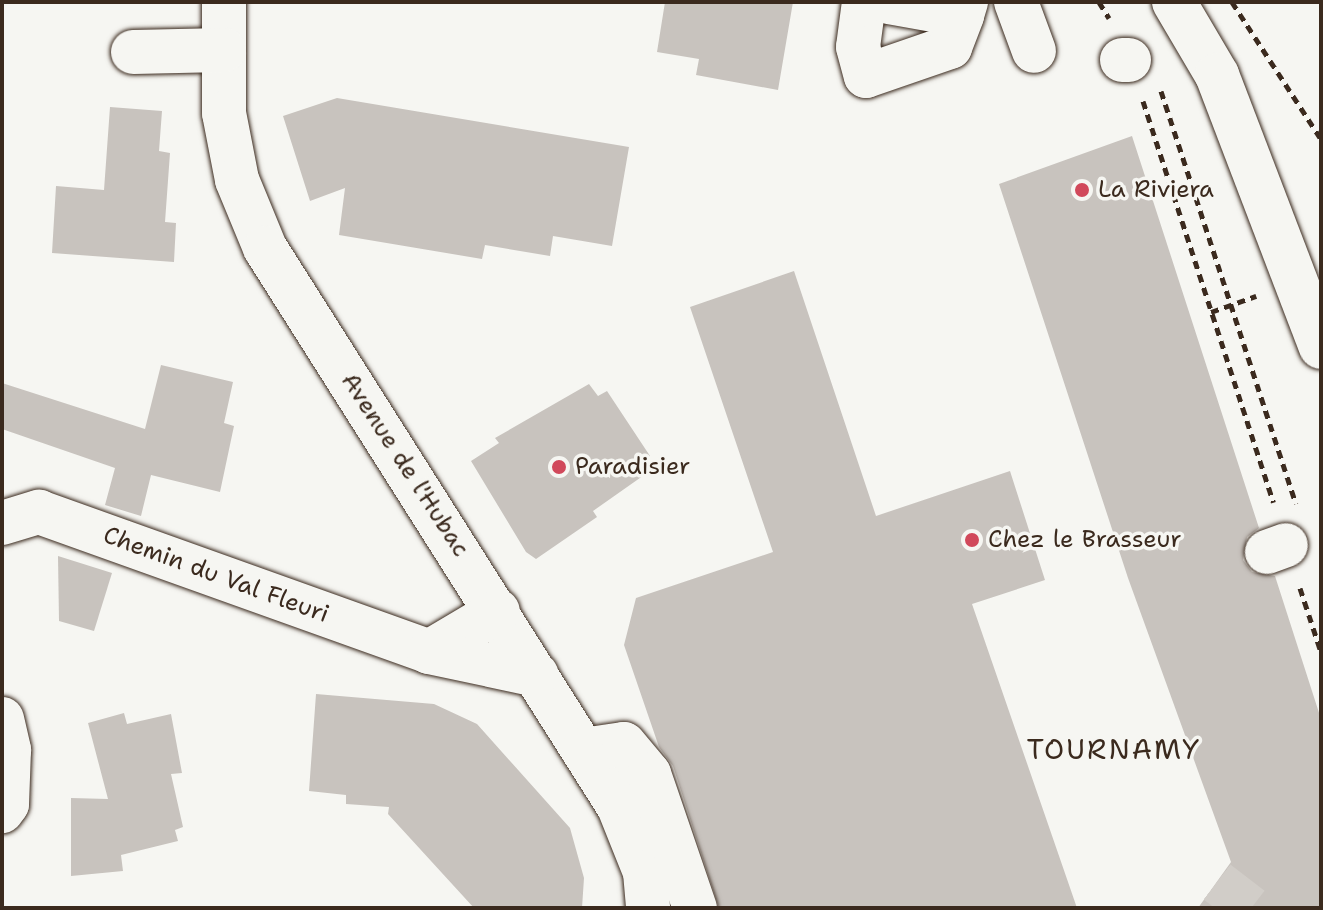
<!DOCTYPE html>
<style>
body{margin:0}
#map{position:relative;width:1323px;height:910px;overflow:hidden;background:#f6f6f2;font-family:"Shantell Sans",sans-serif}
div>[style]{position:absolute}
.building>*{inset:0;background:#c8c3be}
.minor-tunnel>*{height:44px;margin-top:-22px;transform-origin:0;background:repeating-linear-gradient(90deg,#d1cdc8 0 44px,transparent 0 66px)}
.path>*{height:5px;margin-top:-2.5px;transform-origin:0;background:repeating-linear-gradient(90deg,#3b2a1e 0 8px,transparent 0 14px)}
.roads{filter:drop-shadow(0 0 2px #3b2a1e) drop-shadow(0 0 2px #3b2a1e)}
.minor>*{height:44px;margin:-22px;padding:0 22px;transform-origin:22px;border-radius:22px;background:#f6f6f2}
.major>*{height:44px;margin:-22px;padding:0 22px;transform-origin:22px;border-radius:22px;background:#f6f6f2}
.dots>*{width:22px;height:22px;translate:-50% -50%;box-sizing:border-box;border:4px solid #f6f6f2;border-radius:50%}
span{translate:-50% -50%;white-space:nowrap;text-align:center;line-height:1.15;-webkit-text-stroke:7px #f6f6f2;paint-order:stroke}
.poi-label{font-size:24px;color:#3b2a1e}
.left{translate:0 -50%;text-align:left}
.street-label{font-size:24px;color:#3b2a1e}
.quarter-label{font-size:28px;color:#3b2a1e;letter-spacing:2px}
.frame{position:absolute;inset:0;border:4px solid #3b2a1e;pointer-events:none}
</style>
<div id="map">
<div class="building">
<div style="clip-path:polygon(665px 2px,793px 2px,778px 90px,696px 75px,699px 59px,657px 52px)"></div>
<div style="clip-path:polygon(337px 98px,629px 147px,612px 246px,553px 236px,550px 256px,485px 245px,482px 259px,339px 235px,345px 188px,310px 201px,283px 116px)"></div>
<div style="clip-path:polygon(110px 107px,162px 111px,159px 151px,170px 153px,165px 222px,176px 223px,174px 262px,52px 253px,56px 186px,104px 190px)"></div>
<div style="clip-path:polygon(1132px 136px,1259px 528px,1247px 537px,1243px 560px,1252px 572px,1275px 576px,1321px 719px,1321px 908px,1198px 908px,1231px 862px,1128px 578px,999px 184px)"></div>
<div style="clip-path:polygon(794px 271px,876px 516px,1010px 471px,1045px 580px,972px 604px,1077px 908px,719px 908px,673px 766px,659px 747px,624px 645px,636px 598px,773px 552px,690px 307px)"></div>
<div style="clip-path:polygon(161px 365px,233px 382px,224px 423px,234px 426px,220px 492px,151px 475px,141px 516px,105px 505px,115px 468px,2px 429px,2px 383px,145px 429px)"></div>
<div style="clip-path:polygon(589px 384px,598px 396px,607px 391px,650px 456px,640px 462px,647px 473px,593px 511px,597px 517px,536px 559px,526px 552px,471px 461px,499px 443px,495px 438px)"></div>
<div style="clip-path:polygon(58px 556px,112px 573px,94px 631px,59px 621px)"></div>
<div style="clip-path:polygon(316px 694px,434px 704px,477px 724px,570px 828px,584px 878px,582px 908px,474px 908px,388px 814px,389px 807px,346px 804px,346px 795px,309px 791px)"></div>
<div style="clip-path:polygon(124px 713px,127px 724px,171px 714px,182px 773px,171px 774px,183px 827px,175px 830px,178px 841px,121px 855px,123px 871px,71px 876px,71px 798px,108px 799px,88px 723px)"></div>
</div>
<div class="minor-tunnel">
<div style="left:1217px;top:882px;width:43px;rotate:37.4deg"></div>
</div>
<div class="path">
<div style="left:1099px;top:2px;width:19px;rotate:58deg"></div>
<div style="left:1232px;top:2px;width:163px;rotate:57deg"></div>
<div style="left:1161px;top:91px;width:434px;rotate:71.9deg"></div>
<div style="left:1143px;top:101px;width:422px;rotate:72deg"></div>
<div style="left:1211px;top:312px;width:48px;rotate:-19.6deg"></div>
<div style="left:1300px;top:588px;width:67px;rotate:71.8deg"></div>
</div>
<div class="roads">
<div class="minor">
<div style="left:224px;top:2px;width:111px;rotate:90deg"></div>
<div style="left:224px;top:113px;width:68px;rotate:79deg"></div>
<div style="left:237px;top:180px;width:74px;rotate:67.6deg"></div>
<div style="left:265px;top:248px;width:662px;rotate:57.65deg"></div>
<div style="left:619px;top:807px;width:70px;rotate:68.2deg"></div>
<div style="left:645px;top:872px;width:36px;rotate:85deg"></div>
<div style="left:864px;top:2px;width:45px;rotate:97.6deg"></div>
<div style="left:858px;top:47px;width:30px;rotate:75deg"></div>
<div style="left:866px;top:76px;width:89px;rotate:-19deg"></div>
<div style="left:950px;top:47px;width:34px;rotate:-69deg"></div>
<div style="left:889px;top:2px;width:74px;rotate:10.1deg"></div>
<div style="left:962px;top:15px;width:14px;rotate:-73deg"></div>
<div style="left:1016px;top:2px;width:52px;rotate:69.8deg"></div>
<div style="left:133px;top:52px;width:91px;rotate:-1.3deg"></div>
<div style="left:1122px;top:60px;width:7px"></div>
<div style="left:2px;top:523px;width:39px;rotate:-17deg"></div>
<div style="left:39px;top:512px;width:414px;rotate:19.7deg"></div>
<div style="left:429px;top:652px;width:80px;rotate:-30.7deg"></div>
<div style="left:1267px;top:552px;width:20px;rotate:-20deg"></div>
<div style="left:429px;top:652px;width:110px;rotate:12deg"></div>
<div style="left:2px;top:719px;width:32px;rotate:77deg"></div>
<div style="left:9px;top:750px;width:54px;rotate:92.1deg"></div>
<div style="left:7px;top:804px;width:9px;rotate:126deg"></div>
<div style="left:583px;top:750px;width:41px;rotate:-8.3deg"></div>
<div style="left:624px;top:744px;width:39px;rotate:50deg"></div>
<div style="left:649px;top:774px;width:142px;rotate:71.1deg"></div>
</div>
<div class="major">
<div style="left:1174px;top:2px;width:85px;rotate:59.5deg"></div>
<div style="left:1217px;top:75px;width:291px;rotate:69.1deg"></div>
</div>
</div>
<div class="dots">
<div style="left:1082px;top:190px;background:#d1495b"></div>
<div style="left:559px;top:467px;background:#d1495b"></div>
<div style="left:972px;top:540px;background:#d1495b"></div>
</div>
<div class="poi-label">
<span class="left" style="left:1098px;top:190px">La Riviera</span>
<span class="left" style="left:575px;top:467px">Paradisier</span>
<span class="left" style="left:988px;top:540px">Chez le Brasseur</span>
</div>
<div class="street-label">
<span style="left:405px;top:465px;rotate:57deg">Avenue de l'Hubac</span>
<span style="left:216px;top:575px;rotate:20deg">Chemin du Val Fleuri</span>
</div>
<div class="quarter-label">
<span style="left:1114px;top:749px">TOURNAMY</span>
</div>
<div class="frame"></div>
</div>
